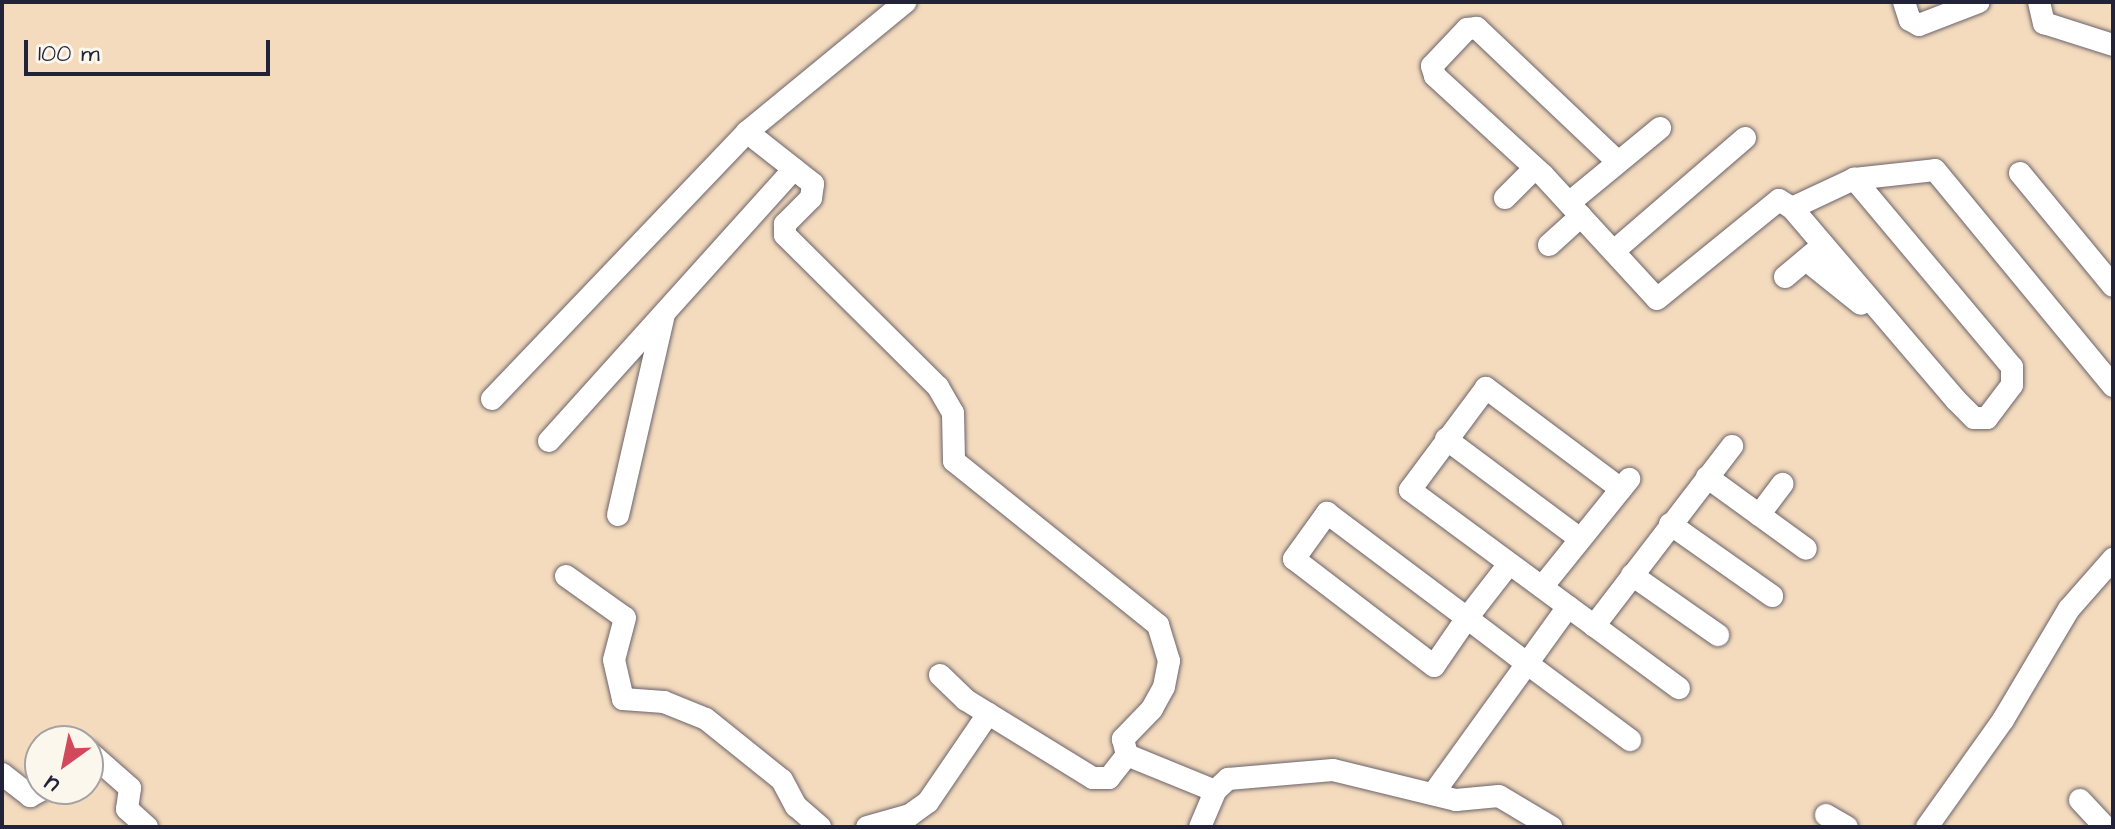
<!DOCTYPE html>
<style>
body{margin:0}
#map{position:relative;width:2115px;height:829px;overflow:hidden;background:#f4dbbe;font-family:"Architects Daughter",sans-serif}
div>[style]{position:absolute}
.roads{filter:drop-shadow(0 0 2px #6c6369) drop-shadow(0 0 2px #6c6369)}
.minor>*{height:22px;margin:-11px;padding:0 11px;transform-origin:11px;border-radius:11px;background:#fff}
span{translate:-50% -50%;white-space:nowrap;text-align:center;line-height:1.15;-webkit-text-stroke:6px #fbf7ec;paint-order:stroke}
.frame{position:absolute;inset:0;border:4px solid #22223b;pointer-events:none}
.north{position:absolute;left:24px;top:725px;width:80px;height:80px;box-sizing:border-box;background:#fbf7ec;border:2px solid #a4a2a5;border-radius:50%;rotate:213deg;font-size:22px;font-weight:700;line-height:32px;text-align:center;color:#22223b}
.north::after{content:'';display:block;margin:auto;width:28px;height:36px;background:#d1495b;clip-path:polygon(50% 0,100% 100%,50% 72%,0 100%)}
.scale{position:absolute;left:24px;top:40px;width:246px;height:36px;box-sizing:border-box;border:4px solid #22223b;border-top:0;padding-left:10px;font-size:24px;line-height:28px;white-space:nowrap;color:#22223b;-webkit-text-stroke:6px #fbf7ec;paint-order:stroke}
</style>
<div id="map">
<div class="roads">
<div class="minor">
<div style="left:1904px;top:2px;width:19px;rotate:72deg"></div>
<div style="left:1910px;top:20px;width:10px;rotate:29deg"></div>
<div style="left:1919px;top:25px;width:64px;rotate:-21deg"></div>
<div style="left:2039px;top:2px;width:22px;rotate:77deg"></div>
<div style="left:2044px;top:23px;width:72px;rotate:17.7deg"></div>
<div style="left:747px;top:132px;width:84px;rotate:38.2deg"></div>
<div style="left:813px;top:184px;width:14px;rotate:98deg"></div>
<div style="left:811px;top:198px;width:37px;rotate:135deg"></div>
<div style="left:785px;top:224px;width:11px;rotate:90deg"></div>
<div style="left:785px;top:235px;width:216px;rotate:44.8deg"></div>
<div style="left:938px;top:387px;width:30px;rotate:60deg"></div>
<div style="left:953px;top:413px;width:48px;rotate:88.8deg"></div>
<div style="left:954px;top:461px;width:262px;rotate:38.8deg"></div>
<div style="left:1158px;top:625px;width:38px;rotate:73deg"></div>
<div style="left:1169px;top:661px;width:26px;rotate:101deg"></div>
<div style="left:1164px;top:687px;width:25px;rotate:119deg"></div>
<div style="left:1152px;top:709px;width:42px;rotate:134deg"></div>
<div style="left:1123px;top:739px;width:16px;rotate:76deg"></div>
<div style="left:1127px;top:755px;width:95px;rotate:22.2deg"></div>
<div style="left:1618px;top:162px;width:195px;rotate:-136.5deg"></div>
<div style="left:1477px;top:28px;width:10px;rotate:174deg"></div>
<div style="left:1467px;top:29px;width:51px;rotate:133.4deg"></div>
<div style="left:1432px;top:66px;width:10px;rotate:73deg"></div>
<div style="left:1435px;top:76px;width:147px;rotate:42.5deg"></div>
<div style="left:1543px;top:175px;width:168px;rotate:47.4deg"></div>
<div style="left:1657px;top:299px;width:157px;rotate:-39.1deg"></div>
<div style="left:1779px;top:200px;width:15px;rotate:32deg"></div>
<div style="left:1792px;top:208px;width:68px;rotate:-25.1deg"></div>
<div style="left:1854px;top:179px;width:81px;rotate:-6.3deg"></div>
<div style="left:1935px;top:170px;width:280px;rotate:50.5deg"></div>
<div style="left:2020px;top:173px;width:146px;rotate:50.5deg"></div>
<div style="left:1505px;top:198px;width:42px;rotate:-45deg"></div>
<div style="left:1569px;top:203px;width:118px;rotate:-39.5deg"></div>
<div style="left:1792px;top:208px;width:253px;rotate:49.5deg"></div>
<div style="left:1956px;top:400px;width:25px;rotate:45deg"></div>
<div style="left:1974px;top:418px;width:13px"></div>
<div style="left:1987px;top:418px;width:41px;rotate:-52.9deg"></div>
<div style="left:2012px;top:385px;width:18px;rotate:-90deg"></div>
<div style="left:2012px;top:367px;width:246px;rotate:-130deg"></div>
<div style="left:1549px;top:245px;width:43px;rotate:-42.2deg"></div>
<div style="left:1614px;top:251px;width:173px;rotate:-40.8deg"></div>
<div style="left:1806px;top:260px;width:70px;rotate:38.7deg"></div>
<div style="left:1785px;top:277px;width:39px;rotate:-40deg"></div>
<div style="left:492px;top:399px;width:369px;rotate:-46.3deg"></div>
<div style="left:747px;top:132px;width:205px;rotate:-39.4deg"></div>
<div style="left:1446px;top:439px;width:167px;rotate:36.7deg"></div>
<div style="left:549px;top:441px;width:366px;rotate:-48deg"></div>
<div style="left:1707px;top:477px;width:122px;rotate:36deg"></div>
<div style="left:1621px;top:489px;width:169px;rotate:-143.2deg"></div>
<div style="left:1486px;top:388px;width:127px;rotate:126.7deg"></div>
<div style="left:1410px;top:490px;width:334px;rotate:36.4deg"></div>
<div style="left:618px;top:515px;width:206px;rotate:-77.1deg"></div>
<div style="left:1759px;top:515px;width:39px;rotate:-53deg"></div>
<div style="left:1670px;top:524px;width:125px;rotate:35.2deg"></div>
<div style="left:1509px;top:564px;width:68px;rotate:127.9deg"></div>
<div style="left:1467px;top:618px;width:58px;rotate:124.5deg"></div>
<div style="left:1434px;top:666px;width:176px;rotate:-142.6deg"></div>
<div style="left:1294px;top:559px;width:57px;rotate:-54.3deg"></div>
<div style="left:1327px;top:513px;width:175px;rotate:36.9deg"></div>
<div style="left:1467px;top:618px;width:73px;rotate:37.2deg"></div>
<div style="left:1525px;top:662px;width:131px;rotate:36.6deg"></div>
<div style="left:1632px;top:575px;width:105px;rotate:34.9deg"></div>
<div style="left:566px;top:576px;width:72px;rotate:35.4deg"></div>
<div style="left:625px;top:618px;width:43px;rotate:104.7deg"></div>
<div style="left:614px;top:660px;width:40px;rotate:77deg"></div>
<div style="left:623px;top:699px;width:41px;rotate:4.2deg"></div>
<div style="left:664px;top:702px;width:45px;rotate:22deg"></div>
<div style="left:706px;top:719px;width:97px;rotate:38.8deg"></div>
<div style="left:782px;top:780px;width:30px;rotate:62deg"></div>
<div style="left:796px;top:806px;width:32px;rotate:41deg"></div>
<div style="left:1542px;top:587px;width:139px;rotate:-51.1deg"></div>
<div style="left:1594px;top:626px;width:227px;rotate:-52.5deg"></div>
<div style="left:940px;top:675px;width:36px;rotate:44deg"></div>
<div style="left:966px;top:700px;width:149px;rotate:31.6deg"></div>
<div style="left:1093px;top:778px;width:16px"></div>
<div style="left:1109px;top:778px;width:29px;rotate:-52deg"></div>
<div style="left:88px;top:751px;width:56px;rotate:41.4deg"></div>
<div style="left:130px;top:788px;width:21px;rotate:98deg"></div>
<div style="left:127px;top:809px;width:27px;rotate:42deg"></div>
<div style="left:2px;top:774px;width:36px;rotate:38deg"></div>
<div style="left:30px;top:796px;width:15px;rotate:-28deg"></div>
<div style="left:1433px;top:794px;width:231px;rotate:-54.2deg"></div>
<div style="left:2080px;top:800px;width:37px;rotate:47deg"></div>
<div style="left:1826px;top:815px;width:24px;rotate:30deg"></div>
<div style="left:867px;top:827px;width:45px;rotate:-15.6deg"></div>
<div style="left:910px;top:815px;width:22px;rotate:-36deg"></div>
<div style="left:928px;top:802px;width:107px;rotate:-55.7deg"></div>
<div style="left:1200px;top:827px;width:39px;rotate:-67deg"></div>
<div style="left:1215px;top:791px;width:18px;rotate:-43deg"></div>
<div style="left:1228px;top:779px;width:105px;rotate:-4.9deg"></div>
<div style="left:1333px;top:770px;width:127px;rotate:13.7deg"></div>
<div style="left:1456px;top:800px;width:43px;rotate:-5.3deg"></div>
<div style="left:1499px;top:796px;width:61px;rotate:30.8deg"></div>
<div style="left:1927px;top:827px;width:131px;rotate:-54.6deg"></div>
<div style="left:2003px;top:720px;width:129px;rotate:-59.3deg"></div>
<div style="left:2069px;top:609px;width:67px;rotate:-48.7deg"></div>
</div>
</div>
<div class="frame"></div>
<div class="north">U</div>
<div class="scale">100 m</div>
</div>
